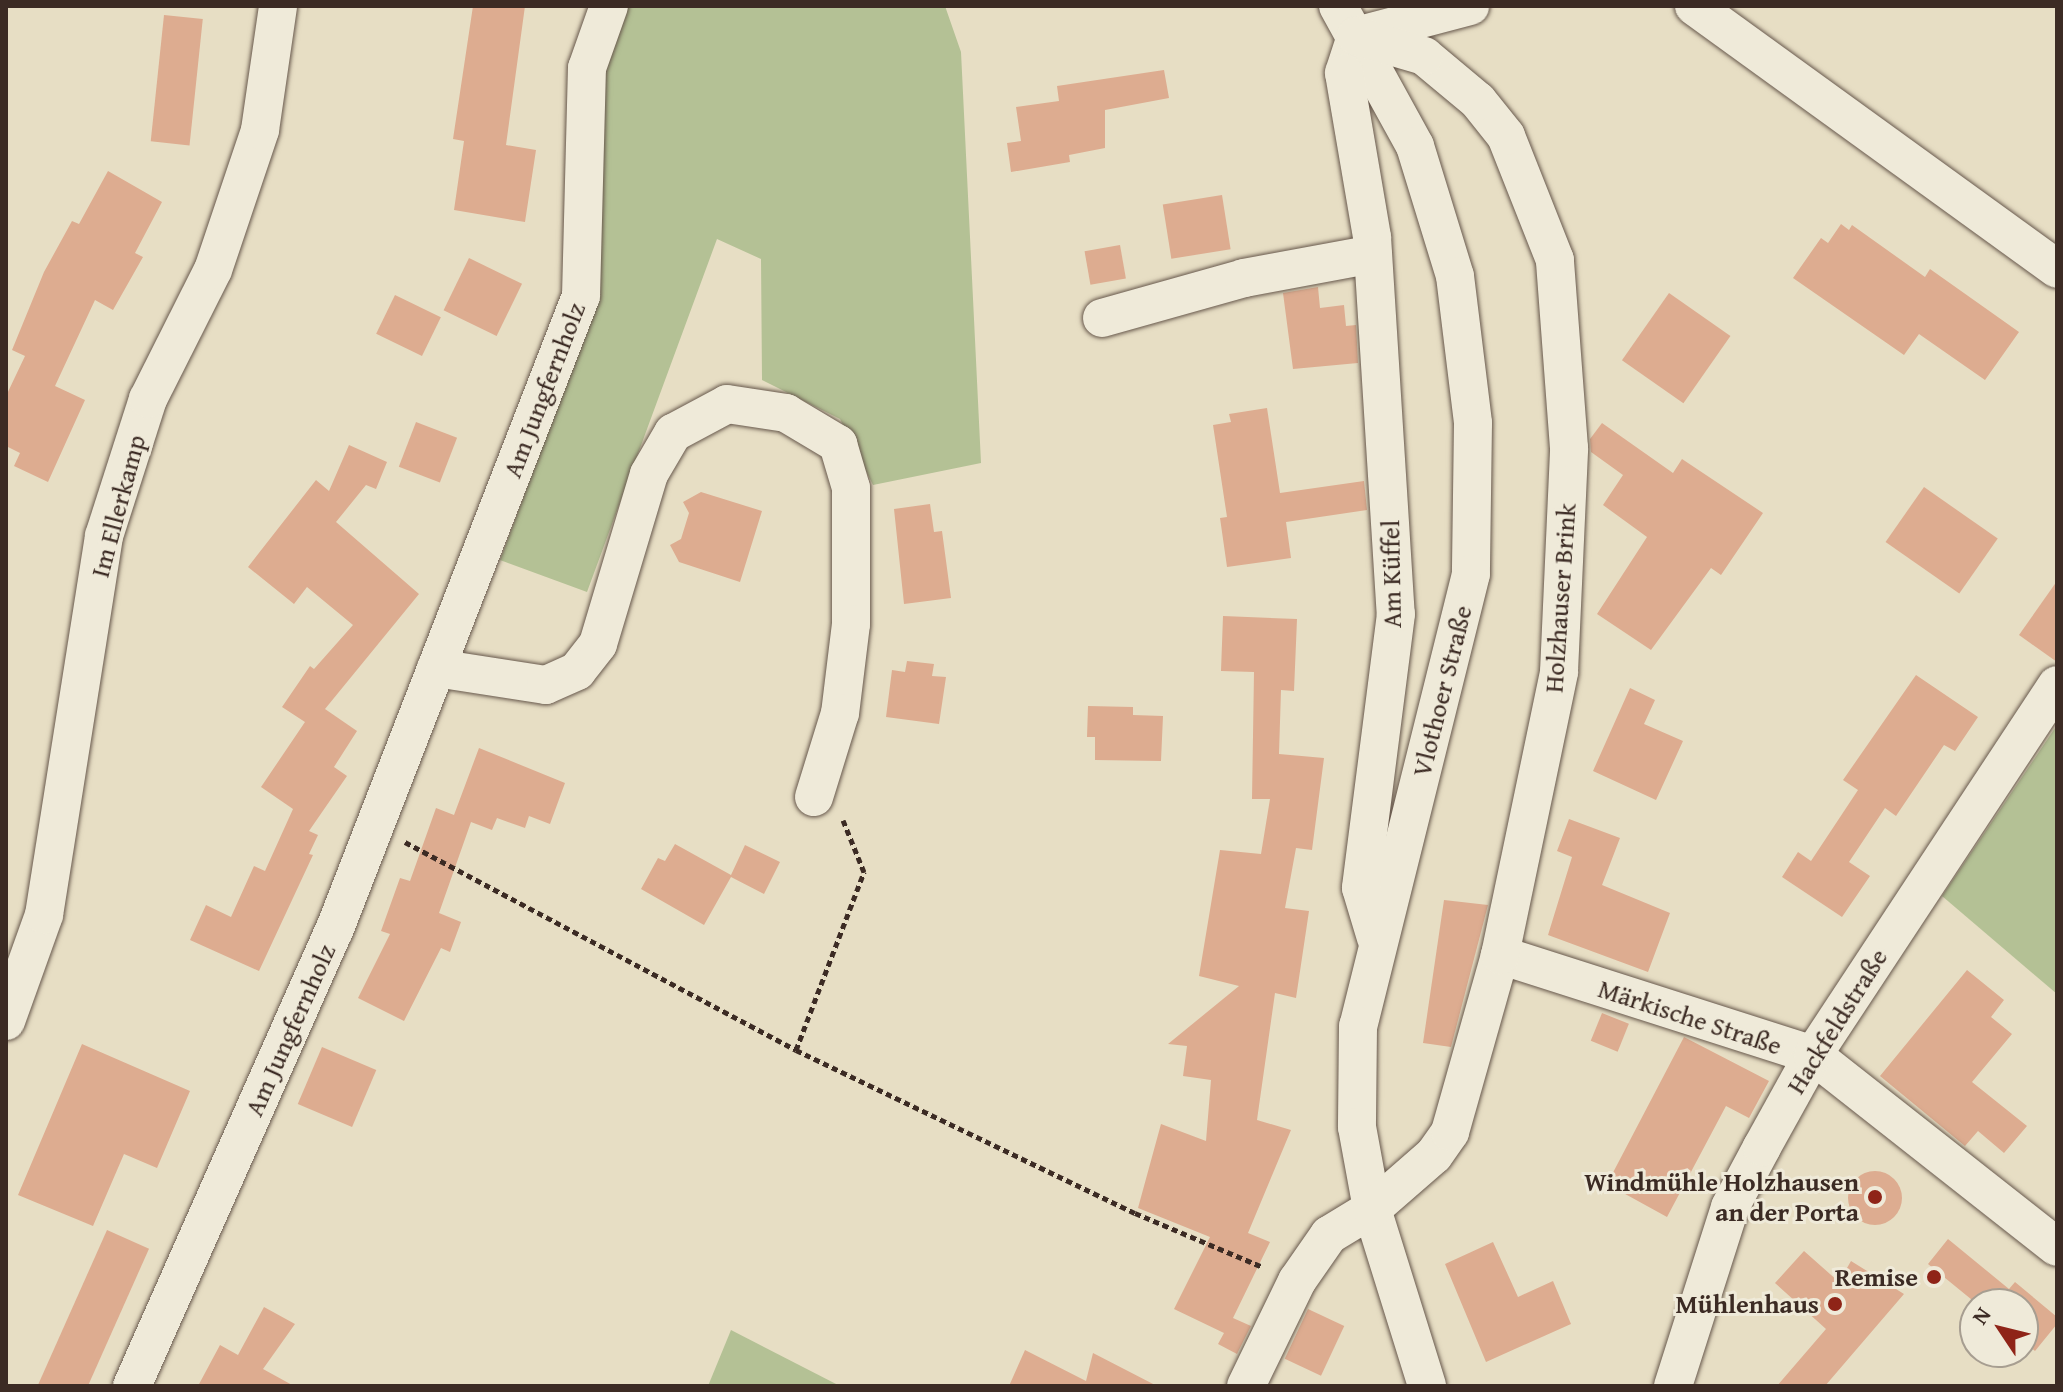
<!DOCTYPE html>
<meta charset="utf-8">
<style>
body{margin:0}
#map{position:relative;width:2063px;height:1392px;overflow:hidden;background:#e7dec4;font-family:"Gentium Book Plus",serif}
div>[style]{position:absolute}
.green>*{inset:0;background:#b4c195}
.building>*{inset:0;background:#ddac90;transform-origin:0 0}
.round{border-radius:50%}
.path>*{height:5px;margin-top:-2.5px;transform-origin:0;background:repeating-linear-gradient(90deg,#3c2b24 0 6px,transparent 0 10px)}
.roads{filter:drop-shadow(0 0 2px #67584c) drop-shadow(0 0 2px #67584c)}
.minor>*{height:38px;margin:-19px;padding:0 19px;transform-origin:19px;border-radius:19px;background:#efead9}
.dots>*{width:22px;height:22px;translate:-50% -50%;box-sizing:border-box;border:4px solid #efead9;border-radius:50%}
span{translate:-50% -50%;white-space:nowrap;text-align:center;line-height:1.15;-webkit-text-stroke:6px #efead9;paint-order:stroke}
.street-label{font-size:26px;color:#3c2b24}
.poi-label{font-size:26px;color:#3c2b24;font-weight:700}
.right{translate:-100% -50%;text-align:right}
.frame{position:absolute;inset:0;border:8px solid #3c2b24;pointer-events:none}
.north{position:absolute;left:1959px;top:1288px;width:80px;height:80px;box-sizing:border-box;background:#efead9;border:2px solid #a79e91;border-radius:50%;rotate:305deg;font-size:22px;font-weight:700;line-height:32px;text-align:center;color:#3c2b24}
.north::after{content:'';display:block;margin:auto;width:28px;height:36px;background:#8f2418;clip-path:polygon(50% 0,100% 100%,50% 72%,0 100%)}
</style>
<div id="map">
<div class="green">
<div style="clip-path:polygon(626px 6px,945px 6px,961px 52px,981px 463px,873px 485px,840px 419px,762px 380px,761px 259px,717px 239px,587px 592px,500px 560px,599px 295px,605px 62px)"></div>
<div style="clip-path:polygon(2057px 725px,2057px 994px,1942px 896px)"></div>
<div style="clip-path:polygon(731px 1330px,840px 1386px,708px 1386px)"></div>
</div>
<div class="building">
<div style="clip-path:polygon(473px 6px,525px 6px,506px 145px,536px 150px,525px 222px,454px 210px,464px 141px,453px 139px)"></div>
<div style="left:164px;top:15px;width:39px;height:127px;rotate:6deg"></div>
<div style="clip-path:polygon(1164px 70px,1169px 98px,1105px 110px,1105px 148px,1069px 155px,1070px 162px,1011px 172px,1007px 143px,1021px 141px,1016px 107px,1059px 101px,1057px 86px)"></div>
<div style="clip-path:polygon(108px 171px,162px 202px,135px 253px,143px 257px,113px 310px,95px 300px,55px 386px,85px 400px,48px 482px,14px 466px,20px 453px,6px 446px,6px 396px,25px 356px,12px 350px,44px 272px,72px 221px,79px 224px)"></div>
<div style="left:1222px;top:195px;width:55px;height:60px;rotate:81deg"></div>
<div style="clip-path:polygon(1841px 224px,1849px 230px,1852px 225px,1925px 277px,1930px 269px,2019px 332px,1985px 380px,1919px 334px,1904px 355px,1793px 278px,1821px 238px,1828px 243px)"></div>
<div style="left:1120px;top:245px;width:34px;height:36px;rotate:80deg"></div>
<div style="left:469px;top:258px;width:59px;height:58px;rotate:26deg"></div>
<div style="clip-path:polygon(1318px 287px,1320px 308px,1344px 305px,1346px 326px,1356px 325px,1358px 363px,1293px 369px,1283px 293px)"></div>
<div style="left:1669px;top:293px;width:75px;height:82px;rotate:35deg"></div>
<div style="left:395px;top:295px;width:51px;height:43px;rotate:26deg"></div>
<div style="clip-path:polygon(1267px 408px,1280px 493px,1364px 481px,1367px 510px,1286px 522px,1291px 558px,1227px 567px,1220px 518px,1227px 517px,1213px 425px,1231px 422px,1229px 414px)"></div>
<div style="left:416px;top:422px;width:44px;height:48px;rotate:21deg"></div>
<div style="clip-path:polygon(1602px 423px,1673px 473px,1682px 459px,1763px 513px,1721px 575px,1711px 568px,1651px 650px,1597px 614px,1647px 537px,1603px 505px,1623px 475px,1591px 452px,1590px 439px)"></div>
<div style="clip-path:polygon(349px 445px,387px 462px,376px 489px,366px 485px,336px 522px,419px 594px,325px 709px,357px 731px,334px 767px,347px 776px,309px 831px,318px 835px,309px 854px,313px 855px,259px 971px,190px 940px,206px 905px,231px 917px,254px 866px,265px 871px,293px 809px,261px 787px,305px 722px,282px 707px,310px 666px,314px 669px,353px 625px,307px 587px,294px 604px,248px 567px,316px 480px,329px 491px)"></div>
<div style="left:1924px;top:487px;width:90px;height:67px;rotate:35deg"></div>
<div style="clip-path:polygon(701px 492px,762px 511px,740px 582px,679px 562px,670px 545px,681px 539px,689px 513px,683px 502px)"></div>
<div style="clip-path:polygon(930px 504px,934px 532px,942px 531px,951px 598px,904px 604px,894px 509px)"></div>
<div style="clip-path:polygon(2057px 581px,2057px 662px,2019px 635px)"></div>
<div style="clip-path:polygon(1223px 616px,1297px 619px,1294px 691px,1281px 690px,1279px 754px,1324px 758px,1312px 850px,1296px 848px,1285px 908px,1309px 911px,1296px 998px,1275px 993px,1257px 1120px,1291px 1130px,1248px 1233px,1270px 1242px,1233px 1318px,1251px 1326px,1237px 1354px,1218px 1344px,1224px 1333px,1174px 1309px,1210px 1237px,1138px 1208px,1161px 1124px,1206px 1141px,1211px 1080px,1183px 1076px,1187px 1046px,1168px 1044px,1239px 986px,1199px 976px,1220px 850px,1261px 854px,1270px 799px,1252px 799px,1254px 672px,1221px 671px)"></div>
<div style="clip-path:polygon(907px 661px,934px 664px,932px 676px,946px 677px,939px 724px,886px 717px,892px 670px,905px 672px)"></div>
<div style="clip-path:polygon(1916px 675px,1978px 717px,1955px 751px,1944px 745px,1896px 816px,1885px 808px,1849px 862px,1870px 876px,1842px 917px,1782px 877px,1798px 852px,1811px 861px,1858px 790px,1843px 780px)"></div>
<div style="clip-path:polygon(1630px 688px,1655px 700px,1644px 724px,1683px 741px,1656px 800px,1593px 771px)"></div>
<div style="clip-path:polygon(1088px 706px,1133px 707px,1133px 715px,1163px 716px,1161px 761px,1095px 760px,1095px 737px,1087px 737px)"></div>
<div style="clip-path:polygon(479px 748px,565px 783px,550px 824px,529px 816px,525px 828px,497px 818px,492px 830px,471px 822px,439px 913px,461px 922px,450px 952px,441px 948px,404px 1021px,358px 998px,390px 934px,381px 931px,400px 878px,410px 881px,436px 808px,454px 815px)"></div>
<div style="clip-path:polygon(1569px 819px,1620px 838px,1602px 885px,1670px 913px,1648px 972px,1548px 935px,1572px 857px,1557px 851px)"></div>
<div style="clip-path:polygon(675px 844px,731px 875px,745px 845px,780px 862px,764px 894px,731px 877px,704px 925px,641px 889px,658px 858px,665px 861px)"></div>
<div style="clip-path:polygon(1444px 900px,1488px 905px,1451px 1047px,1423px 1043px)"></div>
<div style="clip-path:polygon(1967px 970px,2004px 1000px,1991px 1017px,2012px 1034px,1972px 1082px,2027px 1126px,2004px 1153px,1978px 1131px,1965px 1146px,1880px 1076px)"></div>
<div style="left:1602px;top:1013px;width:29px;height:30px;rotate:22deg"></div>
<div style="clip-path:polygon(1684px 1037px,1769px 1081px,1749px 1118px,1726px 1106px,1667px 1217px,1607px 1184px)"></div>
<div style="clip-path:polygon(82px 1044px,190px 1091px,157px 1168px,124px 1154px,93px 1226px,18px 1195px)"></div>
<div style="left:322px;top:1047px;width:59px;height:62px;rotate:23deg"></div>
<div class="round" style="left:1848px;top:1171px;width:54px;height:54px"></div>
<div style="left:107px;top:1230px;width:46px;height:170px;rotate:24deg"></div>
<div style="clip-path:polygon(1948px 1239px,2009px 1289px,2015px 1282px,2057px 1317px,2057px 1324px,2035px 1351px,2023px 1341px,2023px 1304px,1977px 1304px,1928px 1264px)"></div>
<div style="clip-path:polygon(1493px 1242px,1518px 1297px,1553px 1281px,1571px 1324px,1486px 1362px,1445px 1264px)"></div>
<div style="clip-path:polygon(1804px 1251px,1839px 1282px,1851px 1261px,1904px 1294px,1825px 1386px,1777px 1386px,1826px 1329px,1775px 1283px)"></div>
<div style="clip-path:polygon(264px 1307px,295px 1324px,263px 1369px,294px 1386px,198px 1386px,220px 1345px,238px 1355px)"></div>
<div style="left:1308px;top:1309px;width:40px;height:55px;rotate:25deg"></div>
<div style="clip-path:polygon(1025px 1350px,1086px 1381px,1093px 1353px,1157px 1386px,1009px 1386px)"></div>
</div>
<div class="path">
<div style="left:405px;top:842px;width:443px;rotate:28deg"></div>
<div style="left:796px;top:1050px;width:376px;rotate:25.7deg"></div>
<div style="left:1135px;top:1213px;width:139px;rotate:22.9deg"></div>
<div style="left:796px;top:1050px;width:191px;rotate:-69.1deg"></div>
<div style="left:864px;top:872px;width:56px;rotate:-112deg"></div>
</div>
<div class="roads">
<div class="minor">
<div style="left:1338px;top:6px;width:160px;rotate:61.2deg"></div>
<div style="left:1415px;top:146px;width:136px;rotate:72.9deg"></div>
<div style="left:1455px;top:276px;width:148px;rotate:83deg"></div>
<div style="left:1473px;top:423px;width:151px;rotate:90.8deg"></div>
<div style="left:1471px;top:574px;width:466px;rotate:104deg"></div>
<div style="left:1358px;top:1026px;width:101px;rotate:90.6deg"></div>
<div style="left:1357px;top:1127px;width:83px;rotate:79.6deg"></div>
<div style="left:1372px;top:1209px;width:185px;rotate:72.7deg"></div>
<div style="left:1694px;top:6px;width:448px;rotate:35.9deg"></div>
<div style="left:1356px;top:36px;width:39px;rotate:108deg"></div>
<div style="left:1344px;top:73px;width:166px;rotate:80.3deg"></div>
<div style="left:1372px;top:237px;width:378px;rotate:86.4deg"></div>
<div style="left:1396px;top:614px;width:276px;rotate:97.3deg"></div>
<div style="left:1361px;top:888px;width:52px;rotate:73.3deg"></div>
<div style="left:1356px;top:36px;width:118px;rotate:-14.7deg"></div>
<div style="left:1102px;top:318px;width:148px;rotate:-15.7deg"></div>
<div style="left:1244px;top:278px;width:131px;rotate:-10.5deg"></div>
<div style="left:436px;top:668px;width:111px;rotate:8.8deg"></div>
<div style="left:546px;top:685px;width:34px;rotate:-24deg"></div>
<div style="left:577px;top:671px;width:34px;rotate:-52deg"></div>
<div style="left:598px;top:644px;width:177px;rotate:-73.3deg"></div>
<div style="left:649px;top:474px;width:48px;rotate:-59.7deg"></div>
<div style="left:673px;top:433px;width:61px;rotate:-28.2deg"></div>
<div style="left:727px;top:404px;width:60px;rotate:8.7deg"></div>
<div style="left:786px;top:413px;width:61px;rotate:30.8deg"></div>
<div style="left:838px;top:444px;width:46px;rotate:73.5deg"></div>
<div style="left:851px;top:488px;width:136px;rotate:90deg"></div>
<div style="left:851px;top:624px;width:90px;rotate:97deg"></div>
<div style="left:840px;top:713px;width:88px;rotate:107.2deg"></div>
<div style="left:1500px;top:955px;width:329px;rotate:17.7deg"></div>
<div style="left:1813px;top:1055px;width:310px;rotate:38.2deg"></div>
<div style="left:6px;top:1021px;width:113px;rotate:-70.3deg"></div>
<div style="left:44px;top:915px;width:384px;rotate:-81deg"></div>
<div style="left:104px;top:536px;width:144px;rotate:-72.2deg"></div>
<div style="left:148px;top:399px;width:144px;rotate:-63.3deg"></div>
<div style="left:213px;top:270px;width:148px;rotate:-71.4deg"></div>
<div style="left:260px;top:130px;width:125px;rotate:-81.7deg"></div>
<div style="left:132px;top:1386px;width:498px;rotate:-66.1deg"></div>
<div style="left:334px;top:931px;width:681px;rotate:-68.75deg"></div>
<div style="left:581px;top:296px;width:228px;rotate:-88.5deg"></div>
<div style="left:587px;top:68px;width:66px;rotate:-70.5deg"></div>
<div style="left:1246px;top:1386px;width:117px;rotate:-64.1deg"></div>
<div style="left:1297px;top:1281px;width:56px;rotate:-55.2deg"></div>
<div style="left:1329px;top:1235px;width:50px;rotate:-31.2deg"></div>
<div style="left:1372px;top:1209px;width:82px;rotate:-41.1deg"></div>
<div style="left:1434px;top:1155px;width:28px;rotate:-55deg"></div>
<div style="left:1450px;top:1132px;width:184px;rotate:-74.2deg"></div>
<div style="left:1500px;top:955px;width:289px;rotate:-78.2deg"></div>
<div style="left:1559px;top:672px;width:224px;rotate:-87.4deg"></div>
<div style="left:1569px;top:448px;width:189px;rotate:-94.3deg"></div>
<div style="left:1555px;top:260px;width:133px;rotate:-111.6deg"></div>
<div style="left:1506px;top:136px;width:45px;rotate:-128.7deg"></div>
<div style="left:1478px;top:101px;width:70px;rotate:-140.2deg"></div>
<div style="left:1424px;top:56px;width:71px;rotate:-163.6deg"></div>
<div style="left:1673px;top:1386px;width:188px;rotate:-72.3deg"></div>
<div style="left:1730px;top:1207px;width:68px;rotate:-61.9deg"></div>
<div style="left:1762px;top:1147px;width:105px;rotate:-61deg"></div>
<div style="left:1813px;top:1055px;width:443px;rotate:-56.6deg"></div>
</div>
</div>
<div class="dots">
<div style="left:1875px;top:1197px;background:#8f2418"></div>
<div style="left:1934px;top:1277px;background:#8f2418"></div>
<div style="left:1835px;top:1304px;background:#8f2418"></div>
</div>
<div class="street-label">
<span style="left:544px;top:390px;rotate:-69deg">Am Jungfernholz</span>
<span style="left:118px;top:506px;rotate:-75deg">Im Ellerkamp</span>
<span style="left:1391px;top:574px;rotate:-91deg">Am Küffel</span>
<span style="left:1560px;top:598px;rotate:-86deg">Holzhauser Brink</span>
<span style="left:1442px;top:691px;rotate:-76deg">Vlothoer Straße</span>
<span style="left:1690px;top:1017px;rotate:18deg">Märkische Straße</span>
<span style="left:1837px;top:1021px;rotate:-58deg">Hackfeldstraße</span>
<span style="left:290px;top:1030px;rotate:-66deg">Am Jungfernholz</span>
</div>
<div class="poi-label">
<span class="right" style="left:1859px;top:1197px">Windmühle Holzhausen<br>an der Porta</span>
<span class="right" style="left:1918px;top:1277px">Remise</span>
<span class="right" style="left:1819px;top:1304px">Mühlenhaus</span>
</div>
<div class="frame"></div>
<div class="north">N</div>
</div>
